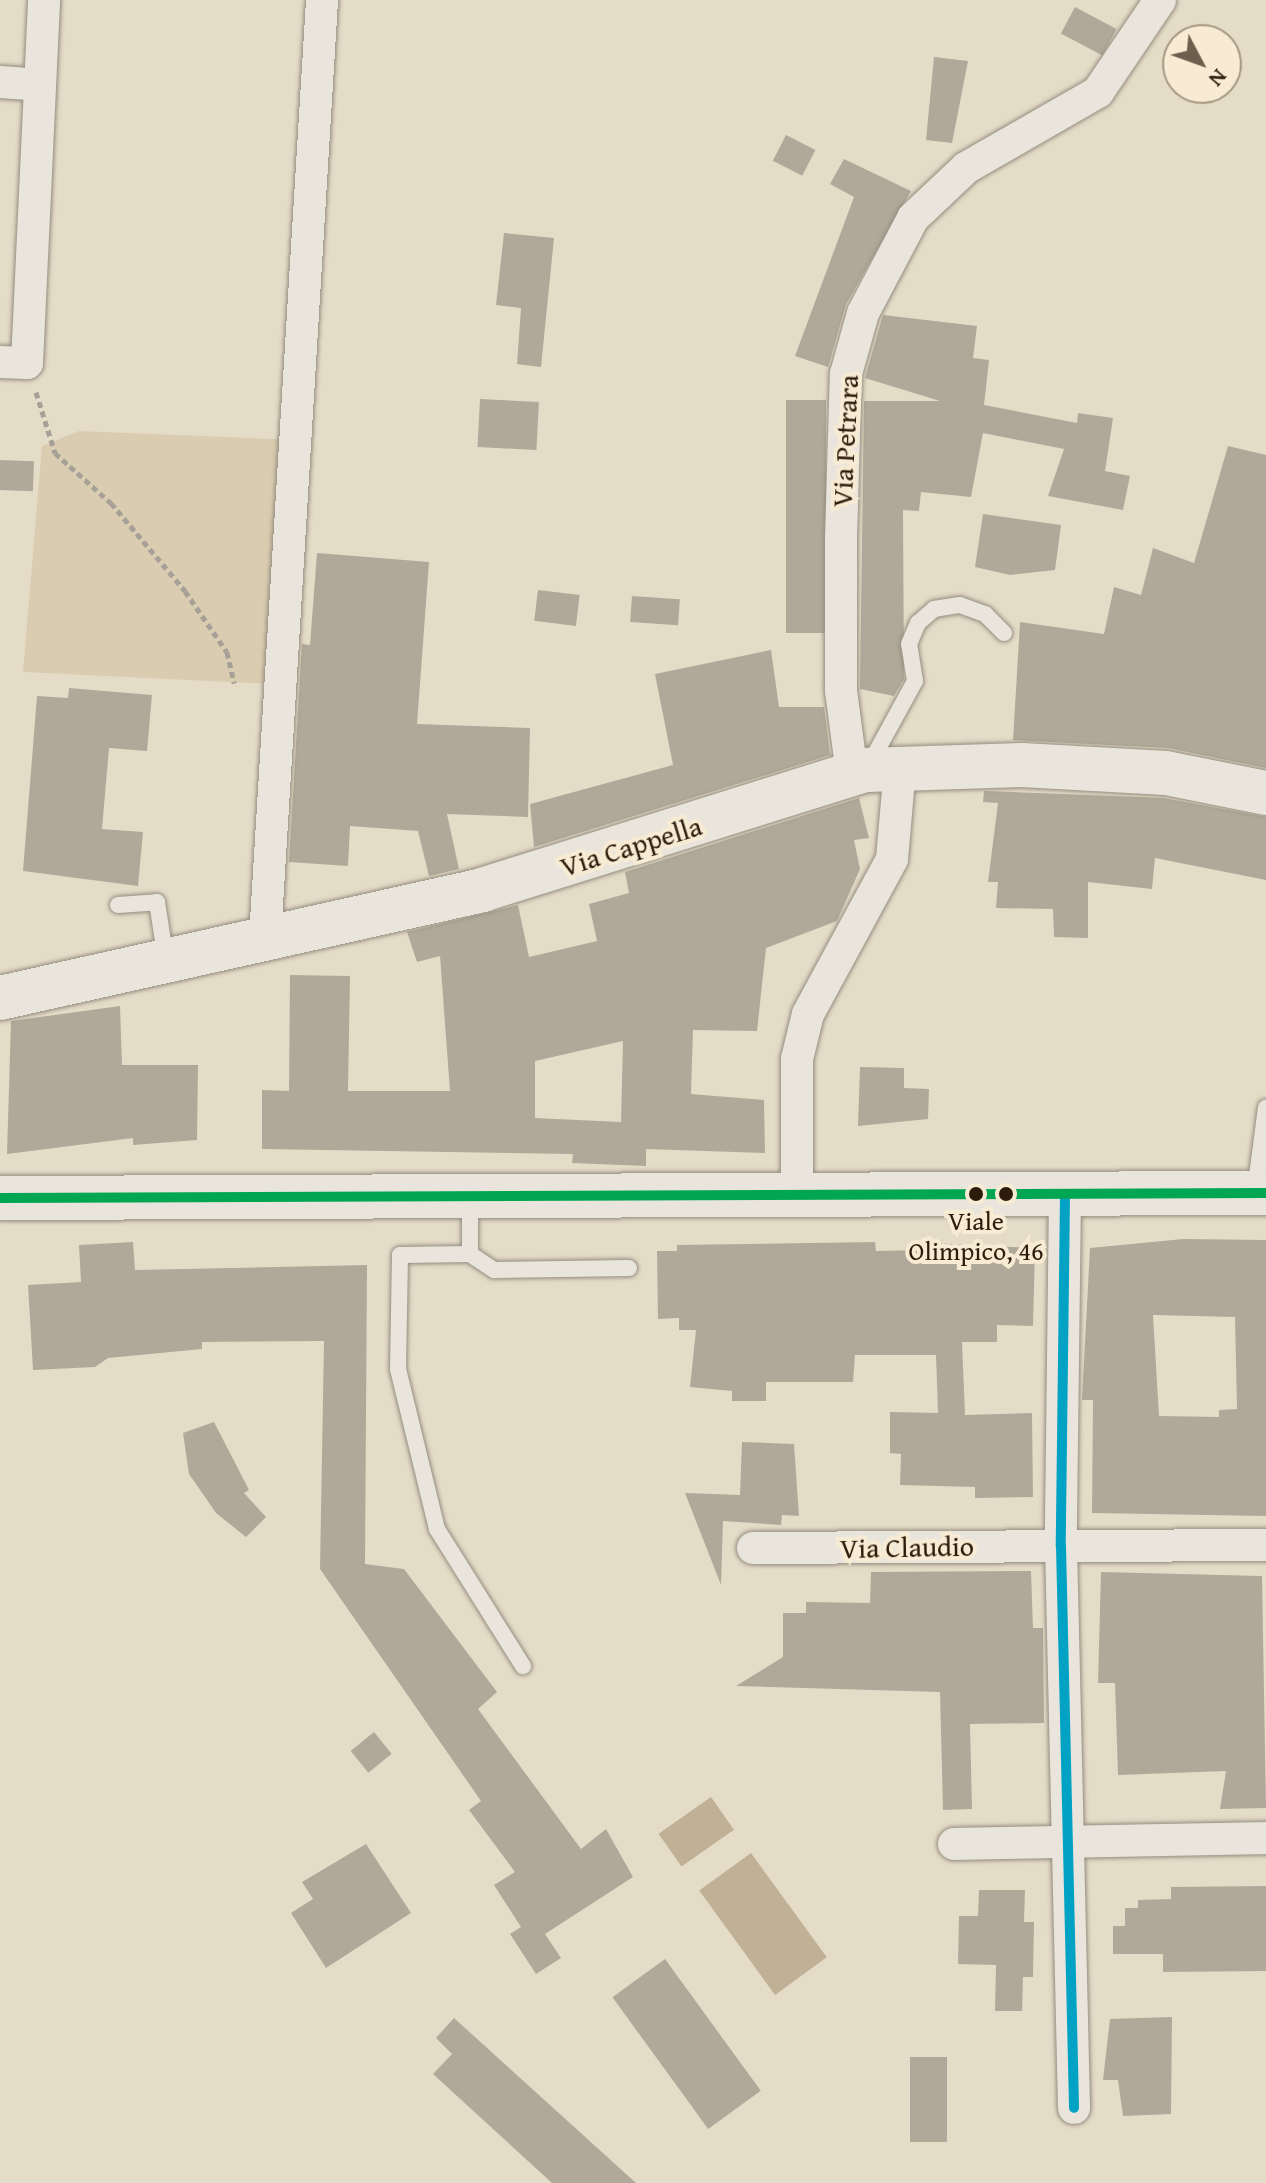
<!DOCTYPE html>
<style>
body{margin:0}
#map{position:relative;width:1266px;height:2183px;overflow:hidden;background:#e5dcc8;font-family:"Gentium Book Plus",serif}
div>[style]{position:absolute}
.green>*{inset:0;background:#daccb0}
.water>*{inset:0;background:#bfb096;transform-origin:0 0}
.building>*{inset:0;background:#b0a99a;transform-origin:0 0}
.path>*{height:5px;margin-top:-2.5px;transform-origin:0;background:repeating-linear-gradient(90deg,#a6a097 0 6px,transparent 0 10px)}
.roads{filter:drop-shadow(0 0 2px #948d7f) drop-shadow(0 0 2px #948d7f)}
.lane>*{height:16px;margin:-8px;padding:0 8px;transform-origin:8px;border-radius:8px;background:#eae5dc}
.street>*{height:32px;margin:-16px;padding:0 16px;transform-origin:16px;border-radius:16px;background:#eae5dc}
.secondary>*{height:44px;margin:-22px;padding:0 22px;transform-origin:22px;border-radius:22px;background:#eae5dc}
.bus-1>*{height:10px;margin:-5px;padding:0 5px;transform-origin:5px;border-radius:5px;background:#02a2c4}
.bus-2>*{height:10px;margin:-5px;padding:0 5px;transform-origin:5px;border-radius:5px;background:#00a651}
.dots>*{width:22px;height:22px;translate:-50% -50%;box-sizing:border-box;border:4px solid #f7ebd3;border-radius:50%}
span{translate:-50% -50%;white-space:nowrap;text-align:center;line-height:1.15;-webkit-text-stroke:8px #f7ebd3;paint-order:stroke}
.bus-label{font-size:26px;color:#2d1c0c}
.street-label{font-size:28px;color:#2d1c0c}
.north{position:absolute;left:1162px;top:24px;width:80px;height:80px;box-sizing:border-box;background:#f7ebd3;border:2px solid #a69883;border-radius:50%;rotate:131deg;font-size:22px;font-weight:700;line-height:32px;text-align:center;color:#2d1c0c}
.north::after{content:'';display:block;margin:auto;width:28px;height:36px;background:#6d5f4e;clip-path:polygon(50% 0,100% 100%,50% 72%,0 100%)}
</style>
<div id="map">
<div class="green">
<div style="clip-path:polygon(79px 431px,297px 440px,273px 684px,23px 672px,42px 446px)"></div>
</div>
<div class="water">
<div style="left:711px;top:1797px;width:40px;height:64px;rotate:55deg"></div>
<div style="left:751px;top:1853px;width:129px;height:64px;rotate:54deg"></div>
</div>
<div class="building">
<div style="left:1075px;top:7px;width:47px;height:30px;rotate:28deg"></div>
<div style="clip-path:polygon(934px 57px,968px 61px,952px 143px,926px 140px)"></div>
<div style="left:786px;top:135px;width:33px;height:29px;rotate:27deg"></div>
<div style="clip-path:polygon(844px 159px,911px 191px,846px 304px,828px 367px,795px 356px,854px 197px,830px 184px)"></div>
<div style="clip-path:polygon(504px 233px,554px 238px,541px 367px,517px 364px,521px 308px,496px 305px)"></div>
<div style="clip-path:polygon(883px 315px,977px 326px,973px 358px,989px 360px,984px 405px,1077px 423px,1078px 413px,1113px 418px,1105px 471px,1130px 476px,1123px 510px,1048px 496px,1064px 449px,983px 433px,971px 497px,921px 492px,919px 511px,903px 510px,904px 679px,894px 696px,860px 689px,864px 401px,940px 401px,865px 378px)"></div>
<div style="left:480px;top:399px;width:59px;height:48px;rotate:3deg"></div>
<div style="left:786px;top:400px;width:40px;height:233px"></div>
<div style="clip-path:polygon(1228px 446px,1266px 455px,1266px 768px,1168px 748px,1013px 740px,1020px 622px,1104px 634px,1114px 587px,1141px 595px,1153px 548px,1194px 563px)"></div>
<div style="left:0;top:460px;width:34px;height:30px;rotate:2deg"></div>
<div style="clip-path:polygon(983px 514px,1061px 525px,1055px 570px,1010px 575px,975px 567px)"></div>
<div style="clip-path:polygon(317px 553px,429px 562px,417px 724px,530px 728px,528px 817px,447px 814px,459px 869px,429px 876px,418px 831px,350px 826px,348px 866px,289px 862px,302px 644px,310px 645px)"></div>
<div style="left:538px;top:590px;width:42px;height:31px;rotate:7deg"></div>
<div style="left:632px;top:596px;width:48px;height:26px;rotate:4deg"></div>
<div style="clip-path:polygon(771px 650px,779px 707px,824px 707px,830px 755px,534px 847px,530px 804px,673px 765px,655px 674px)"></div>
<div style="clip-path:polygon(69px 688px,152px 695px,147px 751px,109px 748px,102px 829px,143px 832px,138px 886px,23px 871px,37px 696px,68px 698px)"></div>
<div style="clip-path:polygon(984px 791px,1163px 798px,1266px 817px,1266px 880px,1155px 858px,1152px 889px,1088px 882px,1088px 938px,1054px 937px,1053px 909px,996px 908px,998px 882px,988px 882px,998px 803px,983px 802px)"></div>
<div style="clip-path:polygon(evenodd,859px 798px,869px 838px,854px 840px,860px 869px,837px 921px,766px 948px,757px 1031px,693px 1030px,691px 1094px,764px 1100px,765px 1153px,646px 1149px,646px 1166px,572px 1163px,573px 1154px,262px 1149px,262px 1090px,289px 1091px,290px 975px,350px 976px,348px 1091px,450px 1091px,440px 956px,417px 962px,407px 932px,518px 905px,529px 957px,597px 941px,589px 904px,629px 893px,625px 872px,859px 798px,623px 1041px,621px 1122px,535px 1118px,535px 1061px,623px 1041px)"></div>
<div style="clip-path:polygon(120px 1006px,122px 1065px,198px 1065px,197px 1140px,133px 1145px,133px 1138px,7px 1154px,11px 1021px)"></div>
<div style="clip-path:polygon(860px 1067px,904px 1068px,904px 1088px,929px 1089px,928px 1119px,858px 1126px)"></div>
<div style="clip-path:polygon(evenodd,1183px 1239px,1266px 1240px,1266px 1516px,1092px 1513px,1093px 1400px,1082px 1400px,1090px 1248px,1183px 1239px,1153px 1315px,1235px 1317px,1237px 1409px,1219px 1410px,1219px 1417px,1159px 1416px,1153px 1315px)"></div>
<div style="clip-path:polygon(133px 1242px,135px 1270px,367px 1265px,365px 1564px,404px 1569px,497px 1692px,478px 1709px,581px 1849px,606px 1829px,633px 1877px,545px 1934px,561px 1958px,536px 1974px,510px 1934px,521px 1927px,494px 1885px,515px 1872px,469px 1810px,481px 1801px,320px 1569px,324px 1341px,202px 1342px,202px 1349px,108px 1358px,95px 1367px,33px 1370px,28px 1285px,81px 1282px,79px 1245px)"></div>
<div style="clip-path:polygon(875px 1242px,876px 1251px,929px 1250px,929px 1243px,1035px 1248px,1033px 1326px,997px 1325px,997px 1342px,962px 1342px,965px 1415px,1032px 1413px,1033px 1497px,975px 1498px,975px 1487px,900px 1485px,901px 1454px,890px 1453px,890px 1412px,938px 1413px,936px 1355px,855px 1355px,853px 1382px,766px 1382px,766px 1401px,732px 1401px,732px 1391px,690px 1387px,696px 1330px,679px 1330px,679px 1318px,658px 1319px,657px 1251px,677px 1251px,677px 1245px)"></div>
<div style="clip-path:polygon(214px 1422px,249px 1490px,244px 1493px,266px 1517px,246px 1537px,216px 1513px,189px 1474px,183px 1433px)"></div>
<div style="clip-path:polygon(742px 1442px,794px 1444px,799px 1516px,782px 1515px,781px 1525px,723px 1521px,721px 1585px,685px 1493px,740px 1495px)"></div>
<div style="clip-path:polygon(1031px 1571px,1033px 1628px,1043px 1628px,1044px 1723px,970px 1724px,972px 1809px,943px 1810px,940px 1692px,736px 1686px,783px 1657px,783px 1613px,806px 1613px,806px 1602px,870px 1603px,871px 1572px)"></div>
<div style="clip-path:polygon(1101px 1572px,1262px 1576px,1266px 1808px,1220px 1809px,1226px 1771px,1118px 1775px,1115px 1683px,1098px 1683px)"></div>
<div style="left:374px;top:1732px;width:28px;height:30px;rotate:51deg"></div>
<div style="clip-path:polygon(366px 1844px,411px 1913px,326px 1968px,291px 1913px,313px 1899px,302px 1882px)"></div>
<div style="clip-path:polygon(1266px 1886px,1266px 1971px,1163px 1972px,1163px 1954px,1113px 1954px,1113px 1926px,1125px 1926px,1125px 1908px,1138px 1908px,1138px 1900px,1171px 1899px,1171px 1887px)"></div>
<div style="clip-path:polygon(979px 1890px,1025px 1890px,1024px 1922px,1034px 1922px,1033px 1977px,1023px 1977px,1022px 2011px,995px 2011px,996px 1965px,958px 1964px,959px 1916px,978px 1916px)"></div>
<div style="left:665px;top:1959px;width:163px;height:65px;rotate:54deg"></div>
<div style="clip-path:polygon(1172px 2017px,1171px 2114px,1123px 2116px,1118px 2080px,1103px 2080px,1110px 2019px)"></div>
<div style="clip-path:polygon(454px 2018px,636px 2183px,552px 2183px,433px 2074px,452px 2054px,436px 2038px)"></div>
<div style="left:910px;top:2057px;width:37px;height:85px"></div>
</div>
<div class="path">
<div style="left:36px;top:392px;width:64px;rotate:72.7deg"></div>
<div style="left:55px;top:453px;width:75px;rotate:41.8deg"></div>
<div style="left:111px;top:503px;width:115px;rotate:49.9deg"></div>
<div style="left:185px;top:591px;width:74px;rotate:55.5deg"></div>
<div style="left:227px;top:652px;width:32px;rotate:77deg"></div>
</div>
<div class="roads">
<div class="lane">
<div style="left:869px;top:765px;width:96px;rotate:-61.3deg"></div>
<div style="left:915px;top:681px;width:37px;rotate:-99deg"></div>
<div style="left:909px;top:644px;width:23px;rotate:-67deg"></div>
<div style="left:918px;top:623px;width:21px;rotate:-41deg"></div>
<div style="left:934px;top:609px;width:26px;rotate:-9deg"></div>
<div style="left:960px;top:605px;width:27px;rotate:20deg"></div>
<div style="left:985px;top:614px;width:27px;rotate:45deg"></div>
<div style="left:118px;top:905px;width:39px;rotate:-4deg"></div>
<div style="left:157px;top:902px;width:60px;rotate:81.3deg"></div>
<div style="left:1255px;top:1191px;width:84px;rotate:-82.5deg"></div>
<div style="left:470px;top:1199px;width:55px;rotate:90deg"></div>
<div style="left:470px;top:1254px;width:29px;rotate:34deg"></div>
<div style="left:494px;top:1270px;width:135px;rotate:-0.8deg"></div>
<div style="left:470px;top:1254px;width:70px;rotate:179.2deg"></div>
<div style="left:400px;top:1255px;width:114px;rotate:91deg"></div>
<div style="left:398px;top:1369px;width:165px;rotate:76.3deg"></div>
<div style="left:437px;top:1529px;width:162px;rotate:57.9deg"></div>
</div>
<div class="street">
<div style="left:0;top:82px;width:39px;rotate:4deg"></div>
<div style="left:0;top:362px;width:27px;rotate:2deg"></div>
<div style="left:27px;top:363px;width:363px;rotate:-87.3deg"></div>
<div style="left:852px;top:774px;width:85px;rotate:-97.5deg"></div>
<div style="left:841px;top:690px;width:152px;rotate:-90deg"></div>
<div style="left:841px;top:538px;width:164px;rotate:-88.3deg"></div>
<div style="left:846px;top:374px;width:63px;rotate:-74.4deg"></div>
<div style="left:863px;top:313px;width:107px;rotate:-62.2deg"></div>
<div style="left:913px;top:218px;width:73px;rotate:-43.3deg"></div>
<div style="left:966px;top:168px;width:152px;rotate:-29.9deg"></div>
<div style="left:1098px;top:92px;width:111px;rotate:-56deg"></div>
<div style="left:265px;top:938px;width:940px;rotate:-86.52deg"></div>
<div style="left:1065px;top:1195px;width:351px;rotate:90.7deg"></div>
<div style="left:1061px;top:1546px;width:562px;rotate:88.67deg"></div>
<div style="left:797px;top:1199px;width:140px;rotate:-90deg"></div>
<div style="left:797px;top:1059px;width:46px;rotate:-76.3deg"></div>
<div style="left:808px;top:1014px;width:176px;rotate:-61.5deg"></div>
<div style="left:892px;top:859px;width:91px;rotate:-85deg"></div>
<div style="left:753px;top:1548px;width:513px;rotate:-0.34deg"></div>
<div style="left:954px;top:1844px;width:312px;rotate:-1.1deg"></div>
</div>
<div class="secondary">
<div style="left:0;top:998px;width:494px;rotate:-12.6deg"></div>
<div style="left:482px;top:890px;width:402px;rotate:-17.4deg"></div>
<div style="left:866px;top:770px;width:156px;rotate:-1.8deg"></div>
<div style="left:1022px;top:765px;width:144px;rotate:3.2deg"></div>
<div style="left:1166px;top:773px;width:102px;rotate:11.3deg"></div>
<div style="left:0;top:1198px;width:1266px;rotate:-0.23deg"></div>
</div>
</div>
<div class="bus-1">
<div style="left:1065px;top:1195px;width:351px;rotate:90.7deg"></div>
<div style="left:1061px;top:1546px;width:562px;rotate:88.67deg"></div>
</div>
<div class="bus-2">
<div style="left:0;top:1198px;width:1266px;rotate:-0.23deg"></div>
</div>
<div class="dots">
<div style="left:976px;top:1194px;background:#2d1c0c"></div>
<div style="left:1006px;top:1194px;background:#2d1c0c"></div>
</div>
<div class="bus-label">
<span style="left:976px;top:1236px">Viale<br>Olimpico, 46</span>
</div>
<div class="street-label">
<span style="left:845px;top:441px;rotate:-87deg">Via Petrara</span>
<span style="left:631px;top:846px;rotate:-17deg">Via Cappella</span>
<span style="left:907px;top:1547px;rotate:-1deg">Via Claudio</span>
</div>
<div class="north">N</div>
</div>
